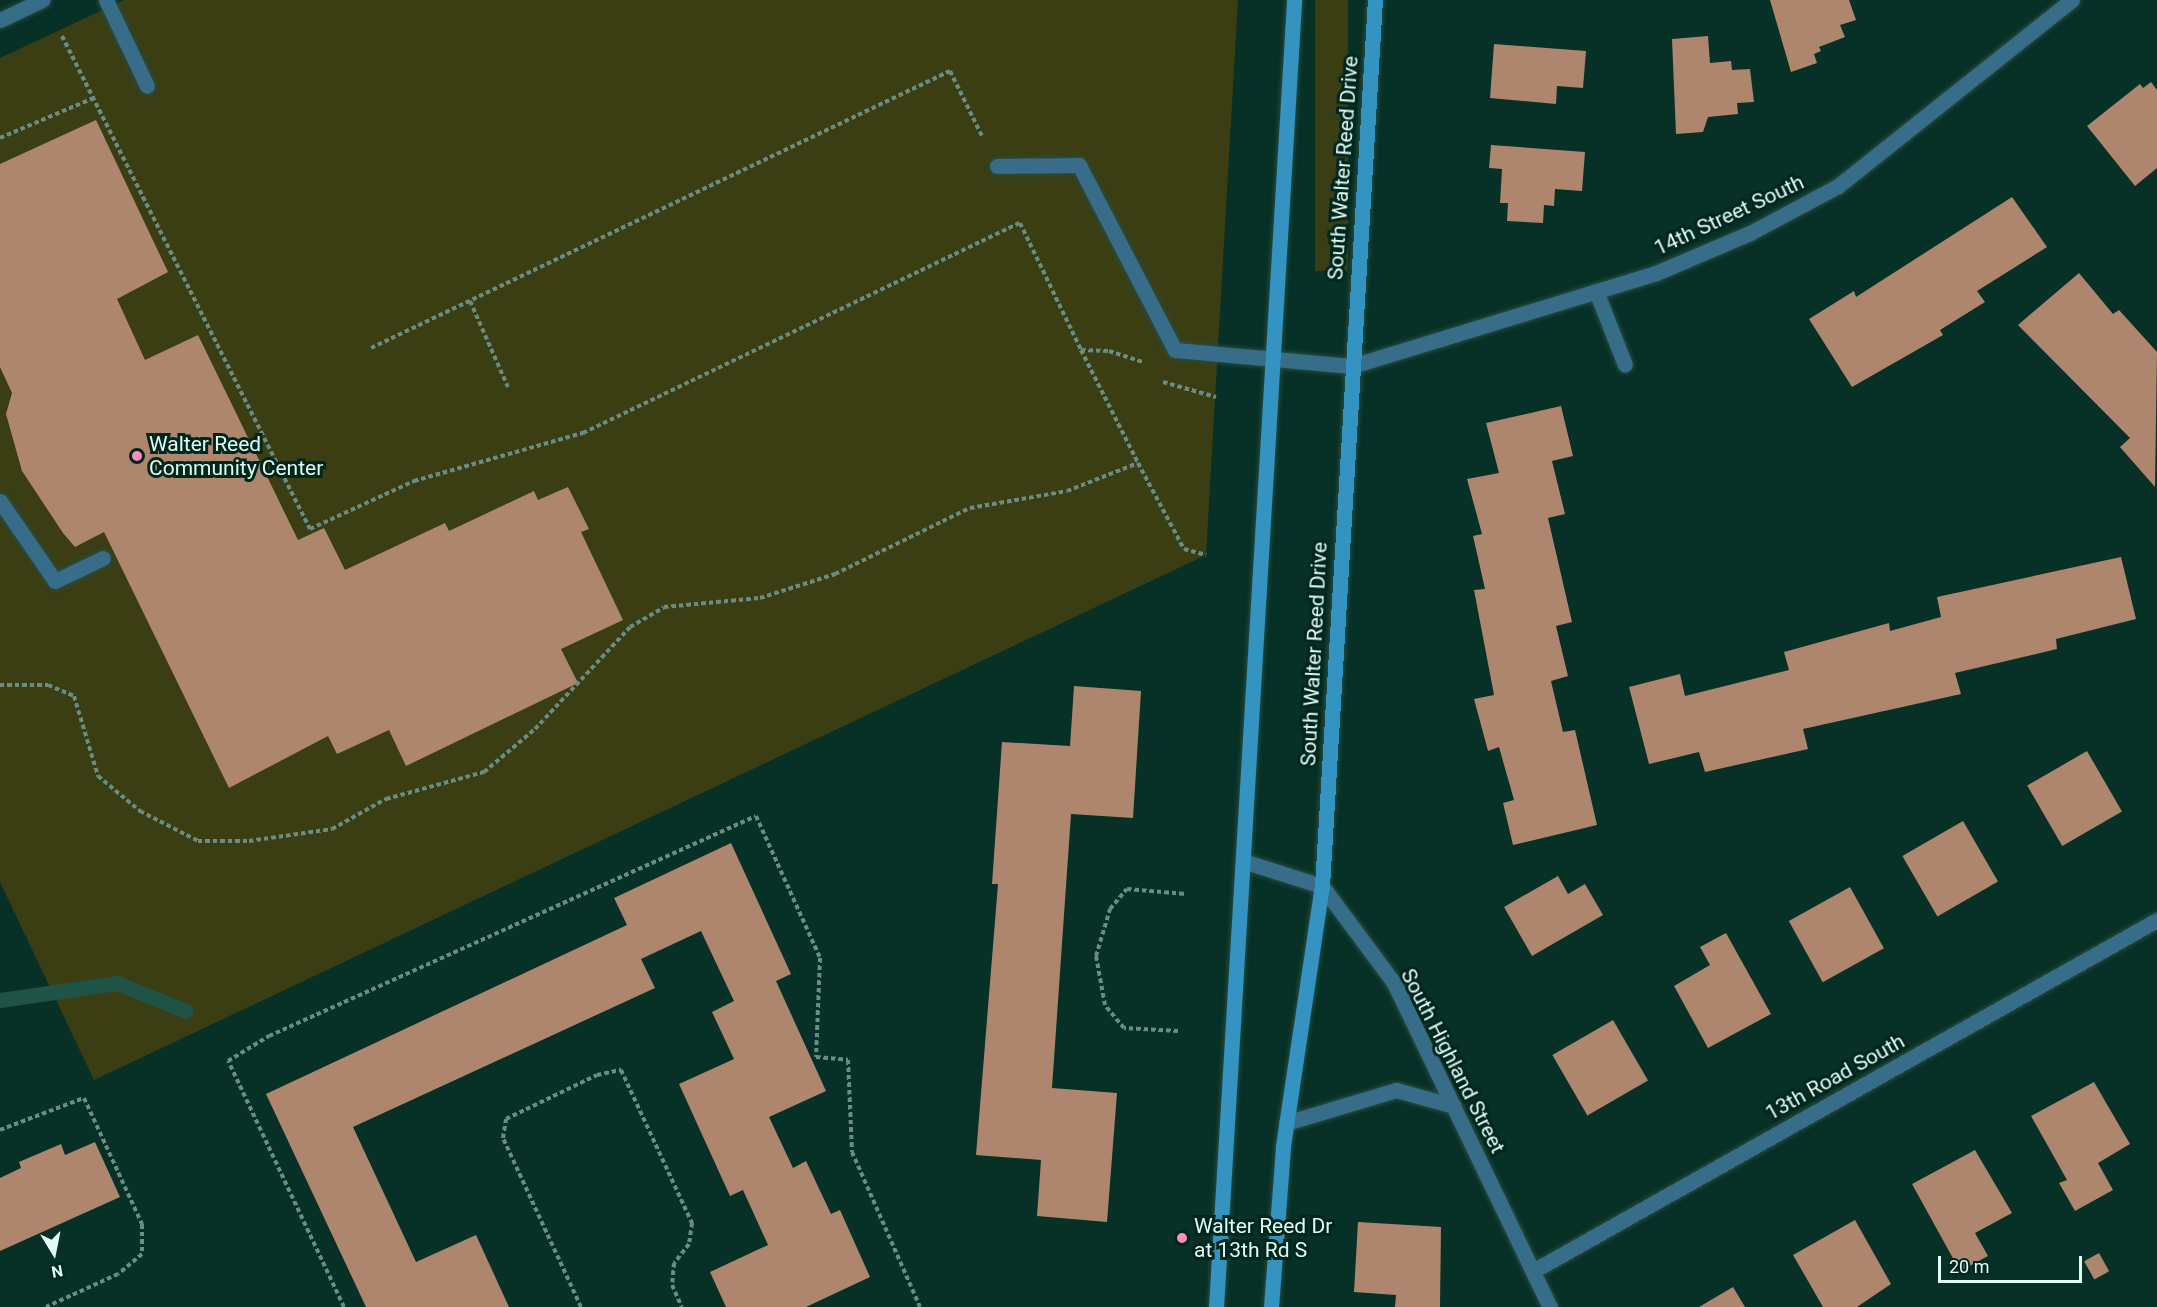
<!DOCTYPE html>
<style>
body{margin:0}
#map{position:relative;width:2157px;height:1307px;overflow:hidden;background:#073026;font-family:Roboto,sans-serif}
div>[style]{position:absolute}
.green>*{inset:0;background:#3b3e13;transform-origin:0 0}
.stream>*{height:15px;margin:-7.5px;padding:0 7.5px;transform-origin:7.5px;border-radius:7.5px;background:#1f5346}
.building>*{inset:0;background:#ae866e;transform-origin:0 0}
.path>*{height:4px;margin-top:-2px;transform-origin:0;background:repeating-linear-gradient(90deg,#6a8c83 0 4.5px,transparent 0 7.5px)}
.roads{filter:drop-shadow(0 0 2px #264d43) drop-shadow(0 0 2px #264d43)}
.service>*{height:15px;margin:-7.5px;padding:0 7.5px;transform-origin:7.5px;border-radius:7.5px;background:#376d89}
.minor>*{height:15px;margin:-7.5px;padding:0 7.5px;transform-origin:7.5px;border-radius:7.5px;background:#376d89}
.secondary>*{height:15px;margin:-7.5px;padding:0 7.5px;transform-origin:7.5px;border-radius:7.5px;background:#3493c0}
.dots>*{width:16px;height:16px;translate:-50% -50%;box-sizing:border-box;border:3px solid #00261d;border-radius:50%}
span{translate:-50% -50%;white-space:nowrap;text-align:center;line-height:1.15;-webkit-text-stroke:6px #00261d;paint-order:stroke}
.street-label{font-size:21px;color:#e1fcf3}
.poi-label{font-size:21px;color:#e1fcf3}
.left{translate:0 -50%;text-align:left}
.north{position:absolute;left:24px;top:1223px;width:60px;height:60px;-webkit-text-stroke:4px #00261d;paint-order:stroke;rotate:170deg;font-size:16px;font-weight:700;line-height:24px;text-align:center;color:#e1fcf3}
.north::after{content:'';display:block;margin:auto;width:21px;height:27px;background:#e1fcf3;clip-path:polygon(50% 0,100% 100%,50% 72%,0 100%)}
.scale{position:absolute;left:1938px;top:1256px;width:144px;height:27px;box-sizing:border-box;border:3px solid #e1fcf3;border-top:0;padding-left:8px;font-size:18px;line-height:21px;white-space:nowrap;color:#e1fcf3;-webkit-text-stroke:4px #00261d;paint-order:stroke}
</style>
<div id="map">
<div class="green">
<div style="clip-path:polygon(124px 0,1238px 0,1206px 555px,94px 1080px,0 882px,0 58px)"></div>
<div style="left:1315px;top:0;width:33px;height:271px"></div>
</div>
<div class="stream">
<div style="left:0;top:1000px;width:118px;rotate:-8.3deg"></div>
<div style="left:117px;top:983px;width:74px;rotate:22.1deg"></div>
</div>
<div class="building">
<div style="clip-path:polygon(1770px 0,1849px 0,1856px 20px,1840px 25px,1845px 37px,1819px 47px,1821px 51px,1814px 54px,1817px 63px,1791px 72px)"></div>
<div style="clip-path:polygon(1708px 36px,1710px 63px,1731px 61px,1732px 70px,1750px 69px,1754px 102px,1737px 103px,1738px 114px,1708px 117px,1703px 132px,1676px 134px,1672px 39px)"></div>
<div style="clip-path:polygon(1494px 44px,1586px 51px,1583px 88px,1557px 86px,1556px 104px,1490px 98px)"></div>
<div style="clip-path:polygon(2151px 82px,2157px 90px,2157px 168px,2135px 186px,2087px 126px,2140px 84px,2143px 88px)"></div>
<div style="clip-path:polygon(96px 120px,168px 272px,117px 299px,145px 360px,198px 335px,298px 540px,324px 528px,345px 570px,445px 523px,449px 531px,534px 491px,538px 500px,568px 487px,589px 529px,581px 532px,623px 620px,561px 649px,578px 683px,406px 766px,389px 730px,337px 754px,328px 736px,229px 788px,104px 532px,75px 547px,63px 533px,22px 471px,6px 414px,12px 393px,0 367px,0 164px)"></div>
<div style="clip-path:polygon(1491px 145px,1585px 152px,1582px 191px,1555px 189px,1554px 206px,1544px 205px,1543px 223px,1507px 221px,1508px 203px,1500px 203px,1502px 169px,1489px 168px)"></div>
<div style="clip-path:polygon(2012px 197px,2047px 247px,1977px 291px,1985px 302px,1940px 330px,1943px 335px,1852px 387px,1809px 319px,1854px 291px,1856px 297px)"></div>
<div style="clip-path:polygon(2079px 273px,2113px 314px,2119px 310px,2157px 352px,2155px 487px,2120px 447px,2130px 438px,2018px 325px)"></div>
<div style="clip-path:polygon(1561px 406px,1573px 456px,1552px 461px,1565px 514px,1548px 518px,1572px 622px,1556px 626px,1568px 676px,1551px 681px,1563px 732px,1575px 730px,1597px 825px,1513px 845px,1503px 803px,1514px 800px,1499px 747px,1488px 751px,1474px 699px,1494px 695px,1474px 590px,1485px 589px,1473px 536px,1482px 534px,1467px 479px,1499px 473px,1486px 423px)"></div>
<div style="clip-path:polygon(2121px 557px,2136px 619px,2056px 639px,2057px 649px,1955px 673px,1961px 694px,1803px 729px,1808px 749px,1705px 772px,1699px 752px,1649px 764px,1629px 687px,1680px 674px,1685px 696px,1789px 670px,1784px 652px,1889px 623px,1890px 631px,1941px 617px,1937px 597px)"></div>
<div style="clip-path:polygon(1074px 686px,1141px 691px,1133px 818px,1071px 814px,1052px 1088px,1117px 1093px,1107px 1222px,1037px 1216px,1041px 1160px,976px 1155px,998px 884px,992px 884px,1002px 742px,1070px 746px)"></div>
<div style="left:2087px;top:751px;width:70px;height:69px;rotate:60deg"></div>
<div style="left:1963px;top:821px;width:70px;height:70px;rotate:60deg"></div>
<div style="clip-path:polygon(731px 843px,791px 974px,776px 981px,826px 1091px,769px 1117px,793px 1168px,806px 1161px,831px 1214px,840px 1210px,870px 1277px,806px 1307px,726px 1307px,710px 1272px,768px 1245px,743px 1190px,730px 1196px,679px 1084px,734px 1059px,712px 1012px,734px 1001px,701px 931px,641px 959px,655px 988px,353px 1127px,416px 1262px,476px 1235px,509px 1307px,366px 1307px,266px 1094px,627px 925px,614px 898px)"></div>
<div style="clip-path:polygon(1558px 876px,1568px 894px,1585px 884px,1603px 915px,1532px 956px,1504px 907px)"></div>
<div style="left:1850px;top:887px;width:70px;height:70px;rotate:61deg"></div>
<div style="clip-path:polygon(1726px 933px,1771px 1014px,1708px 1048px,1674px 986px,1710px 965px,1700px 947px)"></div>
<div style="left:1613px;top:1020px;width:70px;height:70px;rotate:60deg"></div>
<div style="clip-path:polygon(2094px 1082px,2130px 1144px,2098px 1163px,2113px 1190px,2075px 1211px,2059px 1183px,2067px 1180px,2031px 1116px)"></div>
<div style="clip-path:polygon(95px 1142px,120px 1197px,0 1251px,0 1178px,21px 1168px,19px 1162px,61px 1144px,65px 1155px)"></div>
<div style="clip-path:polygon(1975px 1150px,2012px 1213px,1975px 1233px,1988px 1256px,1960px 1271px,1912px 1184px)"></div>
<div style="clip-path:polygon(1855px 1220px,1891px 1284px,1857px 1307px,1823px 1307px,1793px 1255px)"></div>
<div style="clip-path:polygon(1358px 1222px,1441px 1227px,1440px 1307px,1395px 1307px,1396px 1295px,1354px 1292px)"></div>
<div style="left:2099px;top:1253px;width:21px;height:17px;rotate:61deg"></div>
<div style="clip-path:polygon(1733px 1287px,1745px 1307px,1699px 1307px)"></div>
</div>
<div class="path">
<div style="left:62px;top:36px;width:552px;rotate:63.3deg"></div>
<div style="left:310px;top:529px;width:115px;rotate:-24.8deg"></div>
<div style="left:414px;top:481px;width:176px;rotate:-15.9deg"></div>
<div style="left:583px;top:433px;width:485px;rotate:-25.7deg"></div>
<div style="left:1020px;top:223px;width:141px;rotate:64.3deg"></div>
<div style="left:1081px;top:350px;width:28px;rotate:2deg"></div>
<div style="left:1109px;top:351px;width:35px;rotate:18deg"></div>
<div style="left:0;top:138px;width:104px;rotate:-23.1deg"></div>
<div style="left:470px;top:301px;width:94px;rotate:66.2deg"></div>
<div style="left:371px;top:348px;width:642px;rotate:-25.57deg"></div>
<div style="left:950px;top:71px;width:75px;rotate:63.8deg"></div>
<div style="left:1081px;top:350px;width:127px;rotate:63.2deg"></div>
<div style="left:1163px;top:382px;width:55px;rotate:15.8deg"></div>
<div style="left:0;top:685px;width:48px"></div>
<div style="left:48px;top:685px;width:28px;rotate:23deg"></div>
<div style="left:74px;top:696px;width:84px;rotate:73.3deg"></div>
<div style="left:98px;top:776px;width:55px;rotate:39.8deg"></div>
<div style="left:140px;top:811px;width:65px;rotate:27.3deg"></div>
<div style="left:198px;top:841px;width:51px"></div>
<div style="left:249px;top:841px;width:84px;rotate:-8.2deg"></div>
<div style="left:332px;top:829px;width:62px;rotate:-29.1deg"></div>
<div style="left:386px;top:799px;width:102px;rotate:-15.4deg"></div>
<div style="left:484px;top:772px;width:67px;rotate:-40.1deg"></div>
<div style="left:535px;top:729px;width:139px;rotate:-47deg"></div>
<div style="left:630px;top:627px;width:39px;rotate:-30deg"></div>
<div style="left:664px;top:607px;width:96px;rotate:-5.4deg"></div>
<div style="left:760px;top:598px;width:79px;rotate:-17.7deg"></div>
<div style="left:835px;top:574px;width:150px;rotate:-26.1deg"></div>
<div style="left:970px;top:508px;width:98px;rotate:-9.9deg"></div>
<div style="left:1067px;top:491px;width:76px;rotate:-21.5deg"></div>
<div style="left:1138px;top:463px;width:98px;rotate:61.9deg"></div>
<div style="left:1184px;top:549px;width:23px;rotate:15deg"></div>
<div style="left:1178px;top:1031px;width:54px;rotate:-176.8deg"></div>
<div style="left:1124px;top:1028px;width:30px;rotate:-130deg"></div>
<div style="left:1105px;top:1005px;width:50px;rotate:-100.4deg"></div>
<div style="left:1096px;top:956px;width:49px;rotate:-73.4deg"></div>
<div style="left:1110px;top:909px;width:26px;rotate:-50deg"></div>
<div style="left:1127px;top:889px;width:59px;rotate:4.8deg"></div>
<div style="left:0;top:1130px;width:90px;rotate:-20.9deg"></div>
<div style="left:84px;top:1098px;width:139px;rotate:65.3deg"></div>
<div style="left:142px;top:1224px;width:30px;rotate:90deg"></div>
<div style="left:142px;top:1254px;width:31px;rotate:140deg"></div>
<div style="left:118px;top:1274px;width:79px;rotate:155.4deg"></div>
<div style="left:344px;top:1307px;width:272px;rotate:-115.2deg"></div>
<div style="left:228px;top:1061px;width:48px;rotate:-31.4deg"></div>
<div style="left:269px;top:1036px;width:534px;rotate:-24.31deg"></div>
<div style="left:756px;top:816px;width:156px;rotate:65.7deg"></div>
<div style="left:820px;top:958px;width:99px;rotate:92.3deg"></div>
<div style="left:816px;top:1057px;width:32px;rotate:5deg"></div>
<div style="left:848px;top:1060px;width:92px;rotate:87.5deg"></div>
<div style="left:852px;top:1152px;width:169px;rotate:66.3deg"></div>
<div style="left:581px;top:1307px;width:186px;rotate:-114.8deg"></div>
<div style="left:503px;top:1138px;width:19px;rotate:-81deg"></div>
<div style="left:506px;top:1119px;width:101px;rotate:-25.8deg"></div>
<div style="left:597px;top:1075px;width:25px;rotate:-12deg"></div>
<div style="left:621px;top:1070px;width:169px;rotate:65.1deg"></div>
<div style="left:692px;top:1223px;width:21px;rotate:98deg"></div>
<div style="left:689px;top:1244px;width:24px;rotate:128deg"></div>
<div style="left:674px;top:1263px;width:22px;rotate:95deg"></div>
<div style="left:672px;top:1285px;width:24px;rotate:66deg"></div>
</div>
<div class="roads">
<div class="service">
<div style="left:106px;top:0;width:95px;rotate:64.5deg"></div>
<div style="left:997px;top:166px;width:82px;rotate:-0.7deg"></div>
<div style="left:1079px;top:165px;width:208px;rotate:62.6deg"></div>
<div style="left:1175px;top:350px;width:178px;rotate:5.2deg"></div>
<div style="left:1596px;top:291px;width:79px;rotate:68.6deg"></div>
<div style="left:0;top:501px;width:97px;rotate:55.5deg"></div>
<div style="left:55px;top:581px;width:53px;rotate:-25.6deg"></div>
</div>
<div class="minor">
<div style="left:0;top:20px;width:47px;rotate:-25.5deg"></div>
<div style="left:1352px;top:366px;width:318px;rotate:-17deg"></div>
<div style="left:1656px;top:273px;width:102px;rotate:-23.1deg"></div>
<div style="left:1750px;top:233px;width:100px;rotate:-28.1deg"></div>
<div style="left:1838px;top:186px;width:299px;rotate:-38.5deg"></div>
<div style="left:1243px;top:861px;width:83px;rotate:17.6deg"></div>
<div style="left:1322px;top:886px;width:121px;rotate:53.4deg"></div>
<div style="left:1394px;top:983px;width:360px;rotate:64.3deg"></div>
<div style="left:1286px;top:1123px;width:115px;rotate:-16.7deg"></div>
<div style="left:1396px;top:1090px;width:60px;rotate:15.4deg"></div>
<div style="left:1533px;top:1271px;width:716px;rotate:-29.36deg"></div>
</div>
<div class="secondary">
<div style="left:1216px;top:1307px;width:1309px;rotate:-86.58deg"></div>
<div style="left:1271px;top:1307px;width:161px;rotate:-85.7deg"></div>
<div style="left:1283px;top:1146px;width:263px;rotate:-81.5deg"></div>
<div style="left:1322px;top:886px;width:888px;rotate:-86.58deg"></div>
</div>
</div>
<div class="dots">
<div style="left:137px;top:456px;background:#fd8ebf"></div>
<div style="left:1182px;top:1238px;background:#fd8ebf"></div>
</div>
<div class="street-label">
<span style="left:1343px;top:168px;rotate:-86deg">South Walter Reed Drive</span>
<span style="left:1729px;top:215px;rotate:-25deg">14th Street South</span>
<span style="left:1314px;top:654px;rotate:-87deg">South Walter Reed Drive</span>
<span style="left:1453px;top:1061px;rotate:63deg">South Highland Street</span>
<span style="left:1835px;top:1077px;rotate:-29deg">13th Road South</span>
</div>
<div class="poi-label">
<span class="left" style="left:149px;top:456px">Walter Reed<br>Community Center</span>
<span class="left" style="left:1194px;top:1238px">Walter Reed Dr<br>at 13th Rd S</span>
</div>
<div class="north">N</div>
<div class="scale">20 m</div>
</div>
